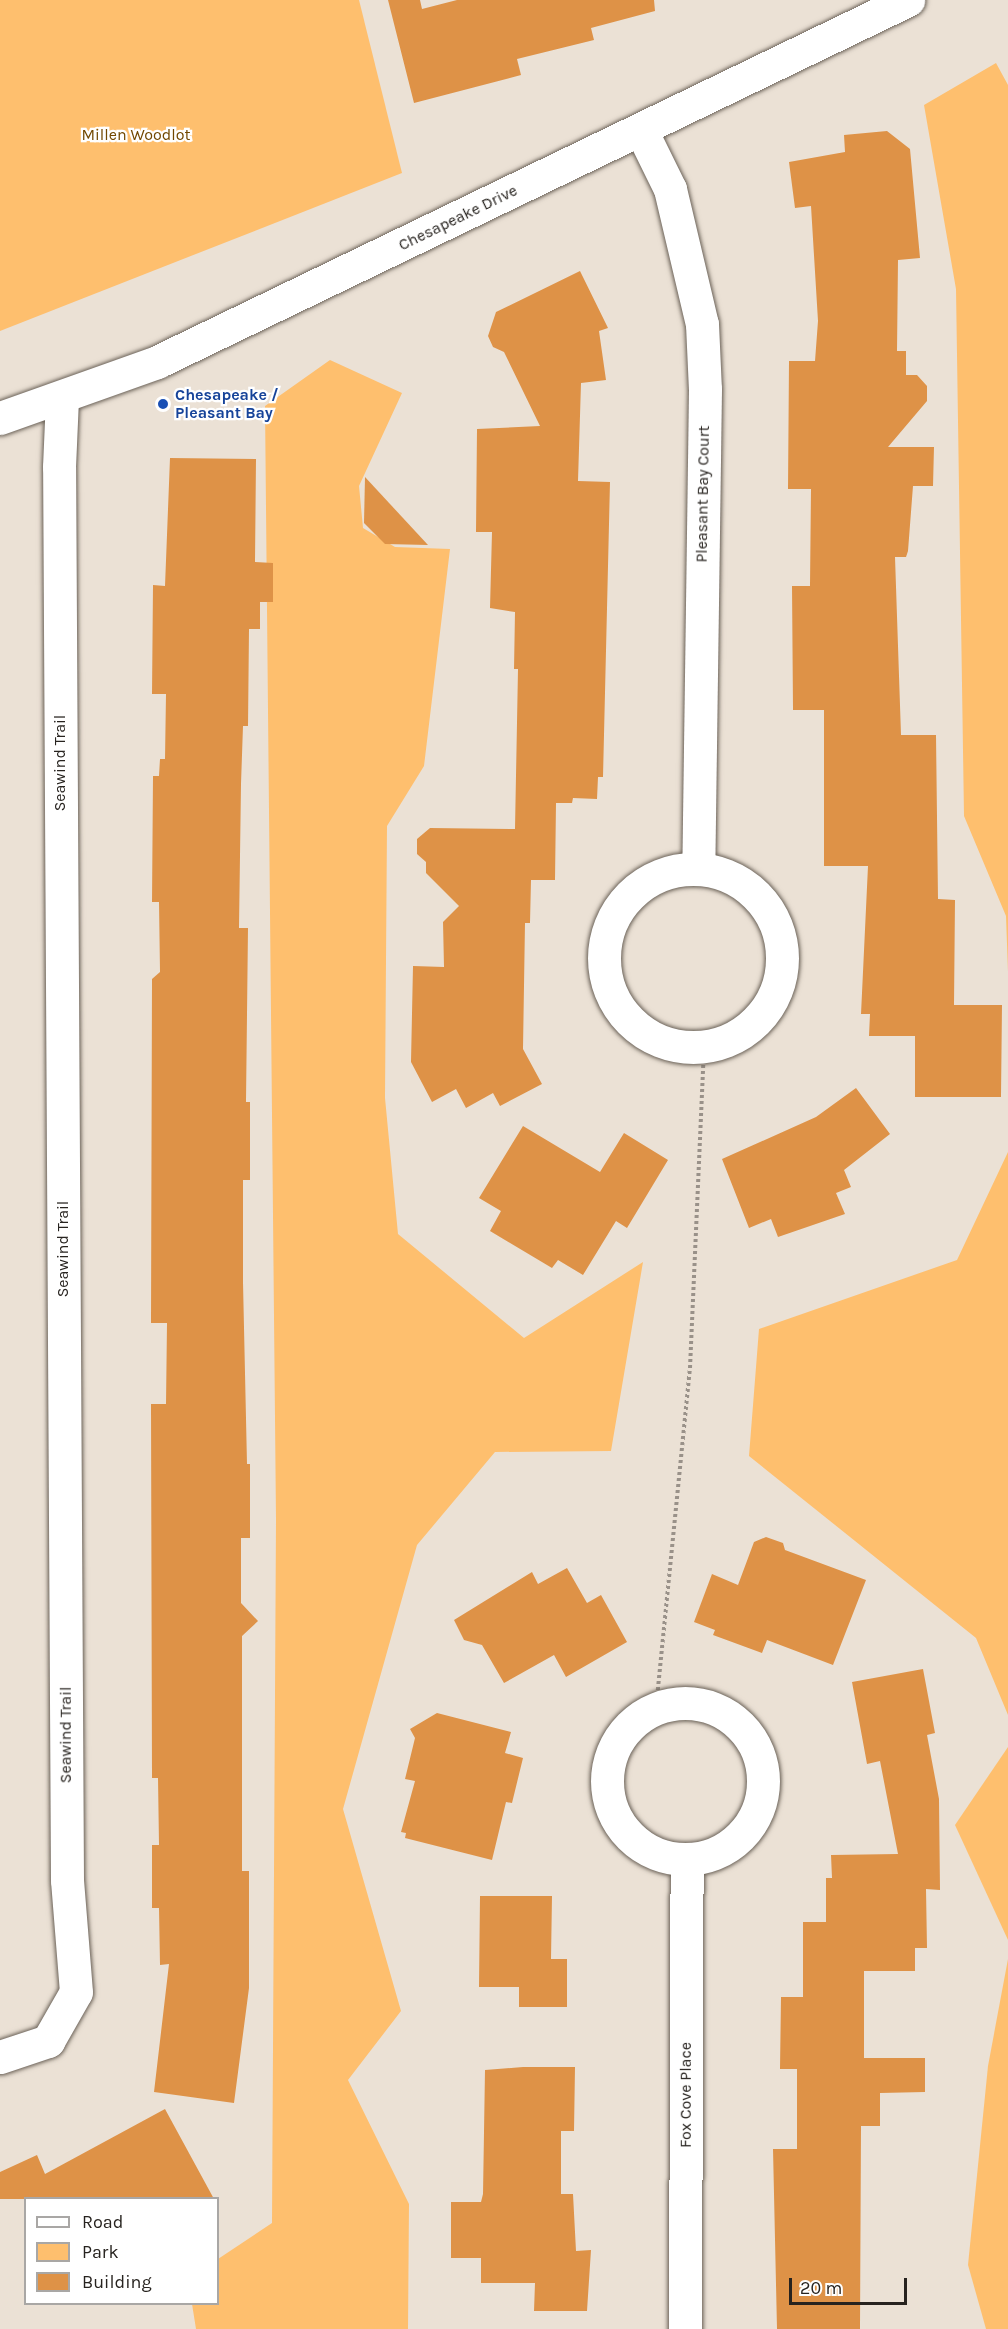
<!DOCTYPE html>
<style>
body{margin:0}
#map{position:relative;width:1008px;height:2329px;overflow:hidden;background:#ebe1d5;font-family:Karla,sans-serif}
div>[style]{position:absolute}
.green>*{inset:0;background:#febf6e}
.building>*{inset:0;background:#de9247}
.path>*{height:4px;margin-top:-2px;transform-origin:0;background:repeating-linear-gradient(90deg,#999189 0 3px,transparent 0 6px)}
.roads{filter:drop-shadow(0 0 2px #6b6258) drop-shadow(0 0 2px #6b6258)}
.minor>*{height:33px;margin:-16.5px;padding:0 16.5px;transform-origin:16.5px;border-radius:16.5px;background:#fff}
.minor>.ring{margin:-16.5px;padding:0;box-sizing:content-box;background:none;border:33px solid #fff;border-radius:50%}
.dots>*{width:16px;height:16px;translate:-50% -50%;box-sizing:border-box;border:3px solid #fff;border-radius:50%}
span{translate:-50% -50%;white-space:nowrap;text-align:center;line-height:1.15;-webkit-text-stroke:4.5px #fff;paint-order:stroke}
.park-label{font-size:16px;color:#724800}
.street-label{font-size:16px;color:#27231f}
.transit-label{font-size:16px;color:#164399;font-weight:700}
.left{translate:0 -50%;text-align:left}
.legend{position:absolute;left:24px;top:2197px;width:195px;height:108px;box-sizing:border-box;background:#fff;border:2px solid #a9a7a5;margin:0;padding:8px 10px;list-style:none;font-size:18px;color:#27231f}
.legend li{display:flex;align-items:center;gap:12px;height:30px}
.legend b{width:30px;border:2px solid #a9a7a5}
.scale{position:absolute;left:789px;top:2278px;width:118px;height:27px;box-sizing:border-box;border:3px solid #27231f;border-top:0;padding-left:8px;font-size:18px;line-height:21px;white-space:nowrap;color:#27231f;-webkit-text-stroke:4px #fff;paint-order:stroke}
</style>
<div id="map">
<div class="green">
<div style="clip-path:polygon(0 0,359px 0,402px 173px,0 331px)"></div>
<div style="clip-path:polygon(996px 63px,1008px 85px,1008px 972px,1006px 916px,964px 816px,956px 289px,924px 105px)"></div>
<div style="clip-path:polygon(330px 360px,402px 393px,359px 486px,363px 528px,395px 547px,450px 549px,424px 766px,387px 826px,385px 1098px,398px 1234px,524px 1338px,643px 1262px,611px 1451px,495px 1452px,417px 1545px,343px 1809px,401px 2011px,348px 2080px,409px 2204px,408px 2329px,196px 2329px,192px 2304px,218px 2304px,218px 2259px,272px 2223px,276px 1520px,265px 406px)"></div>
<div style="clip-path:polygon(1008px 1152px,1008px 1715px,976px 1638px,749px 1456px,759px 1329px,957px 1260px)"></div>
<div style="clip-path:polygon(1008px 1747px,1008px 1940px,955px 1825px)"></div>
<div style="clip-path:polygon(1008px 1959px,1008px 2329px,986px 2329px,968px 2265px,988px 2066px)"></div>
</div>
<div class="building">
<div style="clip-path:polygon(388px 0,420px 0,422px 9px,457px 0,654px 0,655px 11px,591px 28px,594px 40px,517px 59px,521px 75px,414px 103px)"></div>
<div style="clip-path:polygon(887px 131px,910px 149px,920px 258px,898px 260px,897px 351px,906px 351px,906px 375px,917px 375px,927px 386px,927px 401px,888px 447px,934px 447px,933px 486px,913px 486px,908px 551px,906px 557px,895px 557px,901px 735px,936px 735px,938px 899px,955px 900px,954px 1005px,1002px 1005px,1001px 1097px,915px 1097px,915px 1036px,869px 1036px,870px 1014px,861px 1014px,868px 866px,824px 866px,824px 710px,793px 710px,792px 586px,810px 586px,811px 489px,788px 489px,789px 361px,815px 361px,818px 321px,811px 206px,795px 208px,789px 162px,845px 152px,844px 135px)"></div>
<div style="clip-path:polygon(580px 271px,608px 328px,599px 331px,606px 380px,581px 383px,578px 481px,610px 482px,603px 777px,598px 777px,597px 799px,573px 798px,572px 803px,556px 803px,555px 880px,531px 880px,530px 923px,525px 923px,523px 1049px,542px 1084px,500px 1106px,493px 1093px,466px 1108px,456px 1089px,432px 1102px,411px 1062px,413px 966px,444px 967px,443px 922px,459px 906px,426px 873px,426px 862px,417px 854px,417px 839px,430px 828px,515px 829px,518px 669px,514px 669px,515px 612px,490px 608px,492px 532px,476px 532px,477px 429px,540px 426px,504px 352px,493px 347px,488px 336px,496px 312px)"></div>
<div style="clip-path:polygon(170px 458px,256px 459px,255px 562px,273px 563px,273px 602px,260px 602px,260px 629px,249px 629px,248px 726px,243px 726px,241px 784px,239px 928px,248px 928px,246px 1102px,250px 1102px,250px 1180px,243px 1180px,243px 1282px,247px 1464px,250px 1464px,250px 1538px,241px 1538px,241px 1603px,258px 1621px,242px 1636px,242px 1871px,249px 1871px,249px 1988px,234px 2103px,154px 2092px,169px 1964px,160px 1965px,159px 1908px,152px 1908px,152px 1845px,159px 1845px,158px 1778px,152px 1778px,151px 1404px,166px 1404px,167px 1323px,151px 1323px,152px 979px,160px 972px,159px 902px,152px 902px,153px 776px,159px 776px,160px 759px,165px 759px,166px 694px,152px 694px,153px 585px,165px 586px)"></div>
<div style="clip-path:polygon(365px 477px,428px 545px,385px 544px,364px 523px)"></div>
<div style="clip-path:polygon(856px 1088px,890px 1134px,844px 1170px,851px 1187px,836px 1193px,845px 1214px,778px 1237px,771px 1219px,749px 1228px,722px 1159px,816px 1117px)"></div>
<div style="clip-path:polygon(523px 1126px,600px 1172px,624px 1133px,668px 1160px,627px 1228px,616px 1221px,583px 1275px,558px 1260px,552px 1268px,490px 1231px,501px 1211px,479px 1198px)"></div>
<div style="clip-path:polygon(766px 1537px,783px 1543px,785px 1550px,866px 1580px,833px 1665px,767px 1640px,762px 1653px,713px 1635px,715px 1630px,694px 1622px,712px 1574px,738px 1585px,754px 1542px)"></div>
<div style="clip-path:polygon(567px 1568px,587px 1603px,601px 1595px,627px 1642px,566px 1677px,554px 1655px,504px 1683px,482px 1645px,464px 1640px,454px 1620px,532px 1572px,538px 1584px)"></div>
<div style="clip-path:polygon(923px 1669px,935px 1733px,927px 1735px,939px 1799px,940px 1890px,926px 1889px,927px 1948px,915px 1948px,915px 1971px,864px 1971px,864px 2058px,925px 2058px,925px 2092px,880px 2093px,880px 2126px,861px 2126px,860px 2329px,777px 2329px,773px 2149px,797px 2149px,797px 2069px,780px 2069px,781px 1997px,803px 1997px,803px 1922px,826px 1922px,826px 1878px,832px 1878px,831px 1855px,898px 1854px,880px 1761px,867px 1764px,852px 1682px)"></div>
<div style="clip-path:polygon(437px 1713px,511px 1732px,505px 1753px,523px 1758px,512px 1803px,506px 1802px,492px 1860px,405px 1838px,406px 1833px,401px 1832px,415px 1781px,405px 1779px,415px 1738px,410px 1729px)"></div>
<div style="clip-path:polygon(480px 1896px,552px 1896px,551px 1959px,567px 1959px,567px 2007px,519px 2007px,519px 1987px,479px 1987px)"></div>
<div style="clip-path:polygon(523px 2067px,575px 2067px,574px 2131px,561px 2131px,561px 2194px,573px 2194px,576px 2251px,591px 2250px,587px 2311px,534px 2311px,535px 2283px,481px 2283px,481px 2258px,451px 2258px,451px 2202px,481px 2202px,483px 2194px,485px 2070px)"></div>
<div style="clip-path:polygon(165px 2109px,214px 2199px,0 2199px,0 2172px,37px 2155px,45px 2174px)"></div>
</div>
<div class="path">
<div style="left:656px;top:1708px;width:342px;rotate:-84.3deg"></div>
<div style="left:690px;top:1368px;width:321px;rotate:-87.5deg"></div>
</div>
<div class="roads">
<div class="minor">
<div style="left:641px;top:130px;width:66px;rotate:63.8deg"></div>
<div style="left:670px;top:189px;width:139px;rotate:76.7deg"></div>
<div style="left:702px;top:324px;width:65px;rotate:87.4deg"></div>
<div style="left:705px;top:389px;width:479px;rotate:90.8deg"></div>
<div style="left:0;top:418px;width:167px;rotate:-19.6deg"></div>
<div style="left:157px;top:362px;width:834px;rotate:-25.74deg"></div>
<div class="ring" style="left:604px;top:869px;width:145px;height:145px"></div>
<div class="ring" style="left:607px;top:1703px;width:123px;height:123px"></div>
<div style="left:0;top:2057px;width:51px;rotate:-18.4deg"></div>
<div style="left:48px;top:2041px;width:56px;rotate:-60.3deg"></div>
<div style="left:76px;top:1992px;width:112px;rotate:-94.6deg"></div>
<div style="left:67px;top:1880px;width:1413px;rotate:-90.32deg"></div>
<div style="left:59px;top:467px;width:69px;rotate:-87.5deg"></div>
<div style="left:685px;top:2329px;width:469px;rotate:-89.8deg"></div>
</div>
</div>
<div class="dots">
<div style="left:163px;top:404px;background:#1a4fb4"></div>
</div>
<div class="park-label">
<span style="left:136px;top:135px">Millen Woodlot</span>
</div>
<div class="street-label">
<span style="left:458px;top:218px;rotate:-26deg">Chesapeake Drive</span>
<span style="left:703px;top:494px;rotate:-89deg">Pleasant Bay Court</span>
<span style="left:60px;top:763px;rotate:-90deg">Seawind Trail</span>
<span style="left:63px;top:1249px;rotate:-90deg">Seawind Trail</span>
<span style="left:66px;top:1735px;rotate:-90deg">Seawind Trail</span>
<span style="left:686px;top:2095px;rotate:-90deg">Fox Cove Place</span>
</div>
<div class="transit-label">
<span class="left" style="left:175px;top:404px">Chesapeake /<br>Pleasant Bay</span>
</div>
<ul class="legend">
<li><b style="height:8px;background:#fff"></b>Road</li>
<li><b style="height:16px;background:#febf6e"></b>Park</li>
<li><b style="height:16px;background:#de9247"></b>Building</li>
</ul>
<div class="scale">20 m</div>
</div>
